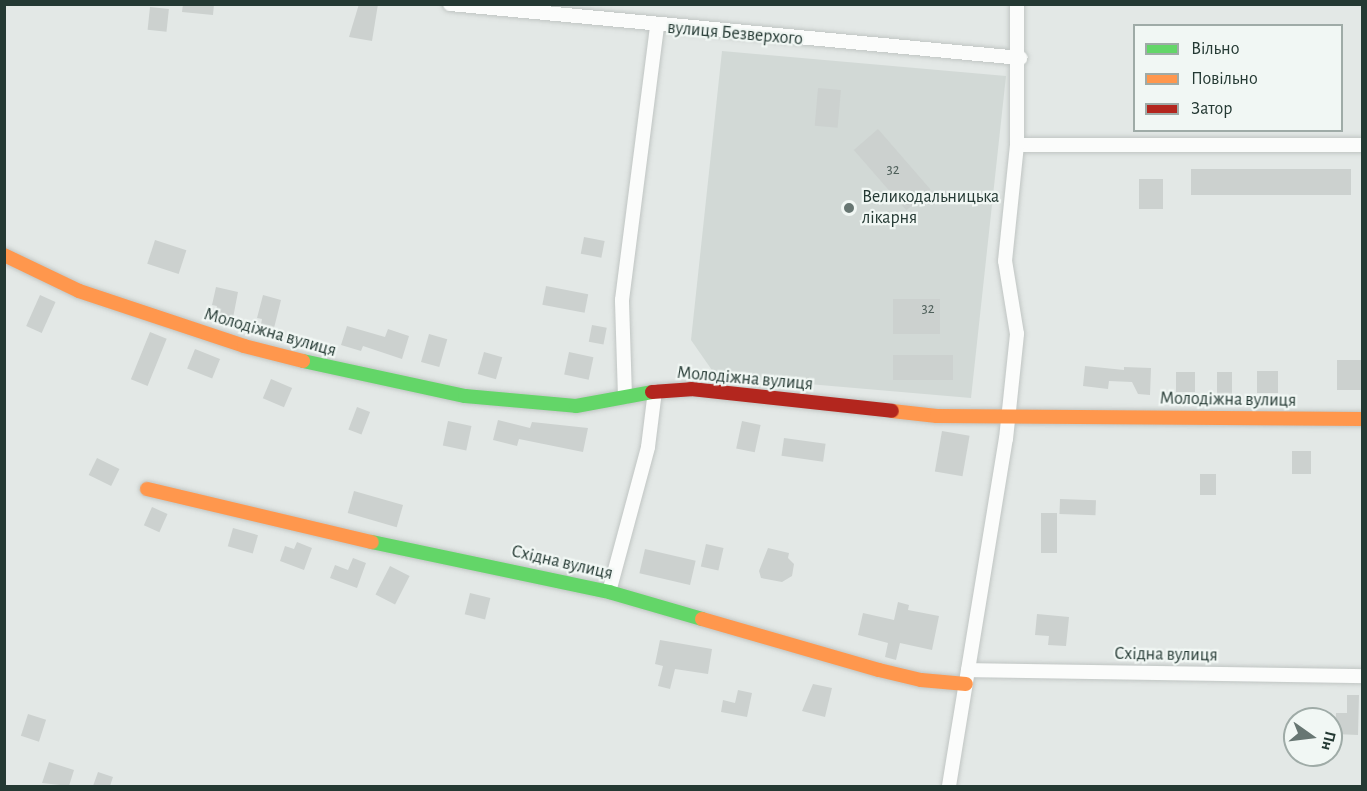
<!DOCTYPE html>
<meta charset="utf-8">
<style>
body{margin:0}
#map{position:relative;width:1367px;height:791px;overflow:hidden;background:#e3e8e6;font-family:"Alegreya Sans",sans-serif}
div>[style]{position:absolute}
.built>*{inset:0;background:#d2d9d6}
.building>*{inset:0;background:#ccd1cf;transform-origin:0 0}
.roads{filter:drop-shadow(0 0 2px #c0c5c3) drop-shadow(0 0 2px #c0c5c3)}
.street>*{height:14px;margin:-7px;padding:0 7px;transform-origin:7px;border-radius:7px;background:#fbfcfb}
.fast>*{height:14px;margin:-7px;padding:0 7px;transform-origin:7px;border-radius:7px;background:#63d668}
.slow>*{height:14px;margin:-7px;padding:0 7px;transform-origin:7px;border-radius:7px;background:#ff974d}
.jam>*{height:14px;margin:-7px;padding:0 7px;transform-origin:7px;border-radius:7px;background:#b3261e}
.dots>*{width:16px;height:16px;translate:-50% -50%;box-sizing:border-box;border:3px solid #f1f7f4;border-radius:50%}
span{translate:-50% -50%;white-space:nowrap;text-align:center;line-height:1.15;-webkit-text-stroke:4.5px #f1f7f4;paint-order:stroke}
.number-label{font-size:15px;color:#4f605b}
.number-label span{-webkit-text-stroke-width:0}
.street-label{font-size:18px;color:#243933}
.poi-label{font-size:18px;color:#243933}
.left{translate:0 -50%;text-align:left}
.frame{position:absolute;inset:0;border:6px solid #243933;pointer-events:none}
.legend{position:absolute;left:1133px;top:24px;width:210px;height:108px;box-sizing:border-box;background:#f1f7f4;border:2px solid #9faba7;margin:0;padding:8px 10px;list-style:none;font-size:18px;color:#243933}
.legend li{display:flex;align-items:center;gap:12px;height:30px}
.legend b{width:30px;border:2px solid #9faba7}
.north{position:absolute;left:1283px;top:707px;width:60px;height:60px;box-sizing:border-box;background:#f1f7f4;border:2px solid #9faba7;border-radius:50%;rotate:104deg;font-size:16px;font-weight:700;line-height:24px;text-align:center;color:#243933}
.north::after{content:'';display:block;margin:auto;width:21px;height:27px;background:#677672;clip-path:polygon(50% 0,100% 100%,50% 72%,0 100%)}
</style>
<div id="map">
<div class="built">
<div style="clip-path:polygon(722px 51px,1006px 76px,971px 398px,716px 376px,691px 340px)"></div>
</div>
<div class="building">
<div style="clip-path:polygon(183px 4px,214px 4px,213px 15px,182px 12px)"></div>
<div style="clip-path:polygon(359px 4px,378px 4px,372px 41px,349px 37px)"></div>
<div style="left:150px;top:7px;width:19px;height:23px;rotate:6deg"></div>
<div style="left:818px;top:88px;width:23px;height:38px;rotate:5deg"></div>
<div style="left:878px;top:129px;width:80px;height:32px;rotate:49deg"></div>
<div style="left:1191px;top:169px;width:160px;height:26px"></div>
<div style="left:1139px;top:179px;width:24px;height:30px"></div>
<div style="left:584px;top:237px;width:21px;height:17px;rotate:11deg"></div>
<div style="left:155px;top:240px;width:33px;height:25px;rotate:18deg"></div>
<div style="left:546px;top:286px;width:43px;height:19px;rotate:11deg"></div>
<div style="clip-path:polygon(216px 287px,238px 292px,233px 318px,215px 314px,217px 306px,212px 305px)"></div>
<div style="left:40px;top:295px;width:17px;height:34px;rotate:24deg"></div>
<div style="clip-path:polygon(263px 295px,281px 300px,273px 332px,260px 329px,262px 319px,257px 318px)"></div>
<div style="left:893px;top:299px;width:47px;height:35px"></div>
<div style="left:592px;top:325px;width:15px;height:17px;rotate:11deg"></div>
<div style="clip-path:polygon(347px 326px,385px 337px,388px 329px,409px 336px,402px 359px,363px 346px,361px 351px,341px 345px)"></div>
<div style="left:150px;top:332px;width:18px;height:51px;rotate:22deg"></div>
<div style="left:429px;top:334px;width:19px;height:29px;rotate:16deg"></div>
<div style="left:195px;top:349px;width:27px;height:21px;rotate:22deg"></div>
<div style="left:484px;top:352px;width:19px;height:23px;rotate:16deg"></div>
<div style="left:569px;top:352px;width:25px;height:23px;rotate:12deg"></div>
<div style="left:893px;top:355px;width:60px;height:25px"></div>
<div style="left:1362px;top:360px;width:30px;height:25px;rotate:90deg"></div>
<div style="clip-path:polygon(1085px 366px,1124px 370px,1124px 367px,1151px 368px,1150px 395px,1138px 394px,1132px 382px,1109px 381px,1108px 389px,1083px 386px)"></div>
<div style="left:1257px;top:371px;width:21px;height:22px"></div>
<div style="left:1176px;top:372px;width:19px;height:20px"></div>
<div style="left:1217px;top:372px;width:15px;height:25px"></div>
<div style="left:271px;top:379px;width:23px;height:21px;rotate:23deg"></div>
<div style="left:357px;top:407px;width:14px;height:24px;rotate:21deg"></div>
<div style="clip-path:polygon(498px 420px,530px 428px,532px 422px,588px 428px,583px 452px,519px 439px,517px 446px,493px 440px)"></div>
<div style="left:448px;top:421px;width:24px;height:25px;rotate:12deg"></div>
<div style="left:742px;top:421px;width:19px;height:28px;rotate:12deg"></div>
<div style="left:942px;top:431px;width:28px;height:41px;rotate:10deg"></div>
<div style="left:784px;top:438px;width:42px;height:18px;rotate:8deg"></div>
<div style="left:1292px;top:451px;width:19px;height:23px"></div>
<div style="left:97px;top:458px;width:25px;height:19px;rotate:26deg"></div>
<div style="left:1200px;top:474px;width:16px;height:21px"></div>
<div style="left:354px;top:491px;width:51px;height:23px;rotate:16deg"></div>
<div style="left:1060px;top:499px;width:36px;height:15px;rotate:2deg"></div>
<div style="left:152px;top:507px;width:17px;height:20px;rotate:24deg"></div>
<div style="left:1041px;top:513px;width:16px;height:40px"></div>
<div style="left:233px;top:528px;width:26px;height:19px;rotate:16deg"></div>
<div style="clip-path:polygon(297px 542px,312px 548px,304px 570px,280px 561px,285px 546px,294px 549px)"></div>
<div style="left:706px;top:544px;width:18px;height:23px;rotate:13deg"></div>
<div style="clip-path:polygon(768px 548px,789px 553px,788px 558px,794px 564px,792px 576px,782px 582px,761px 578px,759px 571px)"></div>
<div style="left:645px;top:549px;width:52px;height:25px;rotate:13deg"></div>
<div style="clip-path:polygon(353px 558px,366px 563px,357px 588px,330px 578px,335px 565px,348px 570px)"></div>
<div style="left:390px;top:566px;width:22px;height:32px;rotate:27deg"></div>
<div style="left:470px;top:593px;width:21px;height:22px;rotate:14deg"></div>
<div style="clip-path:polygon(898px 602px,909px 605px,908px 610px,939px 616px,932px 650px,900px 643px,896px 660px,885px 657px,888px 643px,858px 635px,863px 613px,894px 620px)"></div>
<div style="clip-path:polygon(1037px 614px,1069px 617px,1066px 646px,1048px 645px,1049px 636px,1035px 635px)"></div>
<div style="clip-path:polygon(660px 640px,712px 649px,708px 674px,675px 669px,670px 689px,658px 686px,663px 666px,655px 664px)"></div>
<div style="clip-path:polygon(813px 684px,832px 688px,825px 717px,802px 711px)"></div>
<div style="clip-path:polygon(738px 690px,752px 693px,747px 717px,721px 712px,723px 700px,735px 703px)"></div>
<div style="clip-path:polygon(1347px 695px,1359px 695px,1358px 735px,1335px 734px,1336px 713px,1347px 713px)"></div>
<div style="left:28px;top:714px;width:19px;height:23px;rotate:18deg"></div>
<div style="clip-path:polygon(49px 762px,74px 770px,69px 786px,42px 783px)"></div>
<div style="clip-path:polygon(98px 772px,113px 777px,110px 786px,93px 786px)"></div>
</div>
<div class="roads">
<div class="street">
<div style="left:450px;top:4px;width:573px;rotate:5.41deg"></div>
<div style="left:1017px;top:145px;width:345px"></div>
<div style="left:625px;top:397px;width:97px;rotate:-91.8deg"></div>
<div style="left:622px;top:300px;width:275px;rotate:-82.7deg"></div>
<div style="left:609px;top:592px;width:150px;rotate:-74.9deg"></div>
<div style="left:648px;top:447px;width:56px;rotate:-82.9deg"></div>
<div style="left:968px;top:670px;width:394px;rotate:0.9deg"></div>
<div style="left:949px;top:786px;width:352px;rotate:-80.7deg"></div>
<div style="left:1006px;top:439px;width:106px;rotate:-84deg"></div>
<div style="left:1017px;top:334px;width:74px;rotate:-99.3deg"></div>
<div style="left:1005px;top:261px;width:117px;rotate:-84.1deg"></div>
<div style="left:1017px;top:145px;width:141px;rotate:-90deg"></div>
</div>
<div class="fast">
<div style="left:303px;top:361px;width:166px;rotate:12.2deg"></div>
<div style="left:465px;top:396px;width:111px;rotate:5.1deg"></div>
<div style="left:576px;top:406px;width:77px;rotate:-10.4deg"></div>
<div style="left:372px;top:542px;width:242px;rotate:11.9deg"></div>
<div style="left:609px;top:592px;width:97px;rotate:16.2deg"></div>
</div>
<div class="slow">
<div style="left:4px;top:255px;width:83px;rotate:25.6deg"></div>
<div style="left:79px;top:291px;width:174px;rotate:18.4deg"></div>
<div style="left:244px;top:346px;width:61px;rotate:14.3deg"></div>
<div style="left:892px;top:411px;width:45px;rotate:6.3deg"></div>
<div style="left:937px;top:416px;width:425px;rotate:0.4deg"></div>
<div style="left:147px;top:489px;width:231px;rotate:13.3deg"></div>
<div style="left:702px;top:619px;width:184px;rotate:16.1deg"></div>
<div style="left:879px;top:670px;width:43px;rotate:13.4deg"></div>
<div style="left:921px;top:680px;width:45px;rotate:5.1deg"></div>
</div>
<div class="jam">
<div style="left:652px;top:392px;width:39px;rotate:-4deg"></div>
<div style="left:691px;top:389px;width:202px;rotate:6.2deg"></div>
</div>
</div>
<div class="dots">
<div style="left:849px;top:208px;background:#677672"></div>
</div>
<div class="number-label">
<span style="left:893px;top:170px">32</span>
<span style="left:928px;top:309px">32</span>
</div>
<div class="street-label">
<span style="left:735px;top:34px;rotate:5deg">вулиця Безверхого</span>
<span style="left:270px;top:333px;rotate:16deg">Молодіжна вулиця</span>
<span style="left:745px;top:379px;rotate:5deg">Молодіжна вулиця</span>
<span style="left:1228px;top:400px;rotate:1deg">Молодіжна вулиця</span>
<span style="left:562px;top:563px;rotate:13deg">Східна вулиця</span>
<span style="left:1166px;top:655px;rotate:1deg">Східна вулиця</span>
</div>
<div class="poi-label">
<span class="left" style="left:862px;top:208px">Великодальницька<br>лікарня</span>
</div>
<div class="frame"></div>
<ul class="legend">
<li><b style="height:8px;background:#63d668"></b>Вільно</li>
<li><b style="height:8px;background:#ff974d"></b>Повільно</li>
<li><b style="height:8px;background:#b3261e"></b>Затор</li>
</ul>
<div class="north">Пн</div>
</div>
